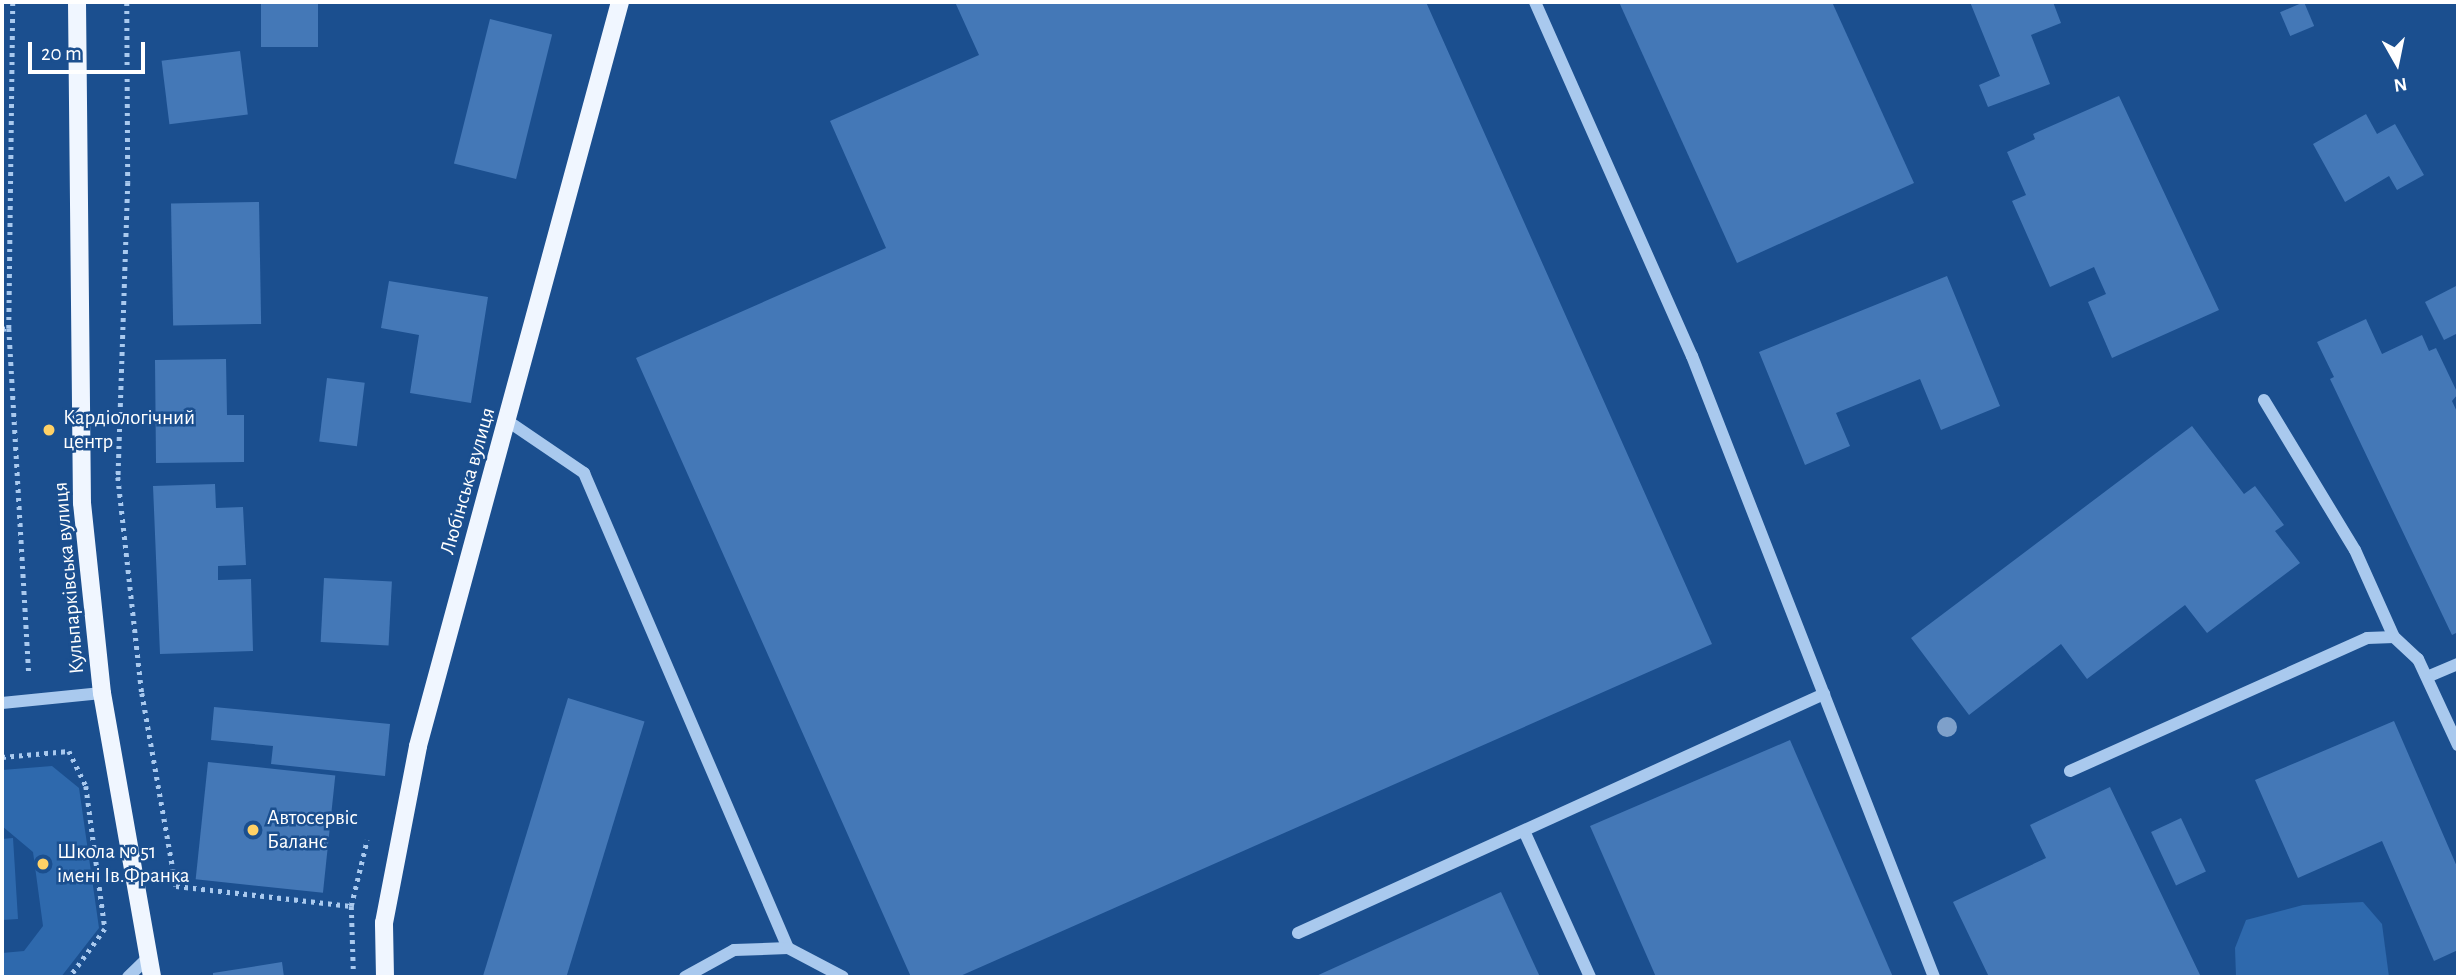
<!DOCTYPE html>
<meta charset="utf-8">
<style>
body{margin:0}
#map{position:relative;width:2460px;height:979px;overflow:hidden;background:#1b4f8f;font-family:"Alegreya Sans",sans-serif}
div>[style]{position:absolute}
.green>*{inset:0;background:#2e69ad}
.building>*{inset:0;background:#4478b7;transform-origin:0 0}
.path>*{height:4.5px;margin-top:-2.25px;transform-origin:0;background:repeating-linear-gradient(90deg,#a9c9ee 0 3.5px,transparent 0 8.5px)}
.minor>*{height:12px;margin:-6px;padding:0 6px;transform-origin:6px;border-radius:6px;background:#a9c9ee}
.major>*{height:18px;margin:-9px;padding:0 9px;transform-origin:9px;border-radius:9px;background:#f0f6ff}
.trees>*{width:20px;height:20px;margin:-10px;border-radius:50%;background:#7ea0ca}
.dots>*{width:19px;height:19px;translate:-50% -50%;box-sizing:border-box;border:4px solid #1b4f8f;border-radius:50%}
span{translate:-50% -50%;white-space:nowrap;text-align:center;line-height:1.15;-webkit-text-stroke:5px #1b4f8f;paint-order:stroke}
.poi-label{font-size:21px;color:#fff}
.left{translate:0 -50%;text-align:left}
.street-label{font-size:21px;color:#fff}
.frame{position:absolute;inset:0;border:4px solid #fff;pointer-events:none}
.north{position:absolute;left:2362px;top:28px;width:70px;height:70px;-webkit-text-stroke:5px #1b4f8f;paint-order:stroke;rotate:171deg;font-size:19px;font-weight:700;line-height:28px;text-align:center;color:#fff}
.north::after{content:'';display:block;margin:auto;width:24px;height:32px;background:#fff;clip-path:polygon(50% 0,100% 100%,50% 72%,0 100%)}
.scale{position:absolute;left:28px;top:42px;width:117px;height:32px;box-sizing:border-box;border:4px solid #fff;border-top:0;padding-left:9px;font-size:21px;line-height:24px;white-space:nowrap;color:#fff;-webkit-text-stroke:5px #1b4f8f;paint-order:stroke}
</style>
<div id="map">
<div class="green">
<div style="clip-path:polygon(52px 766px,79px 788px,99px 928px,61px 977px,2px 977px,2px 953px,24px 951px,43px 926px,33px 852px,2px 826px,2px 770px)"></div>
<div style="clip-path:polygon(13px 838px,18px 919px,2px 920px,2px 839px)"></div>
<div style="clip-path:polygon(2363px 902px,2382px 924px,2389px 977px,2236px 977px,2235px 948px,2246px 920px,2303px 905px)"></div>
</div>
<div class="building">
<div style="left:261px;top:2px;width:57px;height:45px"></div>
<div style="clip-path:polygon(955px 2px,1426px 2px,1712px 644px,958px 977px,911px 977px,636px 358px,886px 248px,830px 121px,979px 55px)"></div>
<div style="clip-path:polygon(1619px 2px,1832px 2px,1914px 183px,1737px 263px)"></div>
<div style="clip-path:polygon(1970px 2px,2053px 2px,2061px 23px,2031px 35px,2050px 84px,1988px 107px,1979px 85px,2000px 76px)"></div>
<div style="left:2304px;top:2px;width:26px;height:26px;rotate:67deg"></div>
<div style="left:490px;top:19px;width:64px;height:149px;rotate:14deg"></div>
<div style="left:240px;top:51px;width:64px;height:79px;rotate:83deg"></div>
<div style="clip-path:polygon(2119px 96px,2219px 310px,2112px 358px,2088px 302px,2106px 294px,2094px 267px,2050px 287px,2012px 201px,2026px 195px,2007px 152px,2035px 139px,2033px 134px)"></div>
<div style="clip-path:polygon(2366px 114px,2377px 134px,2395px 124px,2424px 175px,2397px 190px,2389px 176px,2345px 202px,2313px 144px)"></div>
<div style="left:259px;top:202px;width:122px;height:88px;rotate:89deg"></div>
<div style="clip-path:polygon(1947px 276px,2000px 406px,1941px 430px,1920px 379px,1836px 413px,1850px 446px,1805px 465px,1759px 352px)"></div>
<div style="clip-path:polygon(389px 281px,488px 297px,471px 403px,410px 393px,419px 335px,381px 328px)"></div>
<div style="clip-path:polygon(2458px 285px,2458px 333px,2444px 340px,2425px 302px)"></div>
<div style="clip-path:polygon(2366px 319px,2382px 354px,2422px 335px,2429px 351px,2436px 348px,2458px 394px,2452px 401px,2458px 414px,2458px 632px,2452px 635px,2330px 379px,2334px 377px,2317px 342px)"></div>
<div style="clip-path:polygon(226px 359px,227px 415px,244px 415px,244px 462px,156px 463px,155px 360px)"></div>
<div style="left:327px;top:378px;width:38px;height:64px;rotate:7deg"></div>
<div style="clip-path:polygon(2192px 426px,2244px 494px,2255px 486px,2284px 525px,2275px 531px,2300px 563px,2207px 633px,2185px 605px,2087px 679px,2061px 644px,1969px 715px,1911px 638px)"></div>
<div style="clip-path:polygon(215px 484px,216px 508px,243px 507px,246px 565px,218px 566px,218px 580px,251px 579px,253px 651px,160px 654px,153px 486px)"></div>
<div style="left:324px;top:578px;width:68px;height:64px;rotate:3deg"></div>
<div style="left:568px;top:698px;width:80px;height:291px;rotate:17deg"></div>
<div style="clip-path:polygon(214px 707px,390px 724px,385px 776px,271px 764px,273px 746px,211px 740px)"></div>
<div style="clip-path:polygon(2394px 721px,2458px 869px,2458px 950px,2434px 961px,2382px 841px,2298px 878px,2255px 780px)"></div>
<div style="clip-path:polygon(1790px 740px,1893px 977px,1656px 977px,1590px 826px)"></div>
<div style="left:208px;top:762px;width:128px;height:118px;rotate:6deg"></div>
<div style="clip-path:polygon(2110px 787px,2201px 977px,1989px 977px,1953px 902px,2046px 858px,2030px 825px)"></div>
<div style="left:2181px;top:818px;width:59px;height:33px;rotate:65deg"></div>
<div style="clip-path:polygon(1501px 892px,1540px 977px,1314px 977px)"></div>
<div style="clip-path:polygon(282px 962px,284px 977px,213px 977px,213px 973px)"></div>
</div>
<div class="path">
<div style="left:13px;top:2px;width:326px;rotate:90.7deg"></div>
<div style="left:9px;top:328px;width:347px;rotate:86.7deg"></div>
<div style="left:127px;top:2px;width:180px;rotate:89.7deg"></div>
<div style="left:128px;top:182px;width:295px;rotate:91.9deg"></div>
<div style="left:118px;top:477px;width:217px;rotate:83.7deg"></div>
<div style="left:142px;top:693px;width:196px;rotate:80deg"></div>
<div style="left:176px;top:886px;width:176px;rotate:6.5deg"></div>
<div style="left:2px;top:329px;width:7px;rotate:-8deg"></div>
<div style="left:2px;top:757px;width:67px;rotate:-5.1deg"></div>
<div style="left:69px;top:751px;width:39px;rotate:64deg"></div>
<div style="left:86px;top:786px;width:144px;rotate:82.4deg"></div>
<div style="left:105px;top:929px;width:59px;rotate:126.1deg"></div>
<div style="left:353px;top:969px;width:63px;rotate:-91.8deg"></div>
<div style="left:351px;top:906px;width:68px;rotate:-76.4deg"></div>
</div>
<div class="minor">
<div style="left:1535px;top:2px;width:387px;rotate:66.1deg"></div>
<div style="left:1692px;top:356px;width:666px;rotate:68.71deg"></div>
<div style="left:2264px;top:400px;width:175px;rotate:58.8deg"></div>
<div style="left:2355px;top:550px;width:95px;rotate:65.9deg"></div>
<div style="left:509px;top:422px;width:91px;rotate:34.2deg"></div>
<div style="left:584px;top:473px;width:517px;rotate:66.76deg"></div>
<div style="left:2427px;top:677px;width:34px;rotate:-23deg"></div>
<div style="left:2px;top:703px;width:100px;rotate:-5.7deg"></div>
<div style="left:2070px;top:771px;width:325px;rotate:-24.1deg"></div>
<div style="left:2367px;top:638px;width:27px;rotate:-2deg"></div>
<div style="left:2394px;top:637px;width:33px;rotate:43deg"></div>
<div style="left:2418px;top:659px;width:95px;rotate:65.1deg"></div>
<div style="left:1525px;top:833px;width:158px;rotate:65.7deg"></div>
<div style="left:1298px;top:933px;width:578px;rotate:-24.44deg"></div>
<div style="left:128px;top:977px;width:29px;rotate:-44deg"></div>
<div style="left:685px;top:977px;width:56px;rotate:-28.9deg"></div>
<div style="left:734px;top:950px;width:54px;rotate:-2.1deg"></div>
<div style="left:788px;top:948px;width:62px;rotate:27.8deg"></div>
</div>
<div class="major">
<div style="left:77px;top:2px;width:501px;rotate:89.43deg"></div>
<div style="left:82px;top:503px;width:191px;rotate:84deg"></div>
<div style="left:102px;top:693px;width:288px;rotate:80deg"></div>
<div style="left:385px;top:977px;width:54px;rotate:-91.1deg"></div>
<div style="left:384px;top:923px;width:180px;rotate:-79.1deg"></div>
<div style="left:418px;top:746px;width:771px;rotate:-74.81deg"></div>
</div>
<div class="trees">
<div style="left:1947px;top:727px"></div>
</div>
<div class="dots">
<div style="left:49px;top:430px;background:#ffd166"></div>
<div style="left:253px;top:830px;background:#ffd166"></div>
<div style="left:43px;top:864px;background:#ffd166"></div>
</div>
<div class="poi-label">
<span class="left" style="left:63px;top:430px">Кардіологічний<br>центр</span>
<span class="left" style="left:267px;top:830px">Автосервіс<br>Баланс</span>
<span class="left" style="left:57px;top:864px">Школа № 51<br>імені Ів.Франка</span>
</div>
<div class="street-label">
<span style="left:468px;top:481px;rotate:-74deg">Любінська вулиця</span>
<span style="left:69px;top:578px;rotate:-95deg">Кульпарківська вулиця</span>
</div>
<div class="frame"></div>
<div class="north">N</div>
<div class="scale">20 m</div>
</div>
